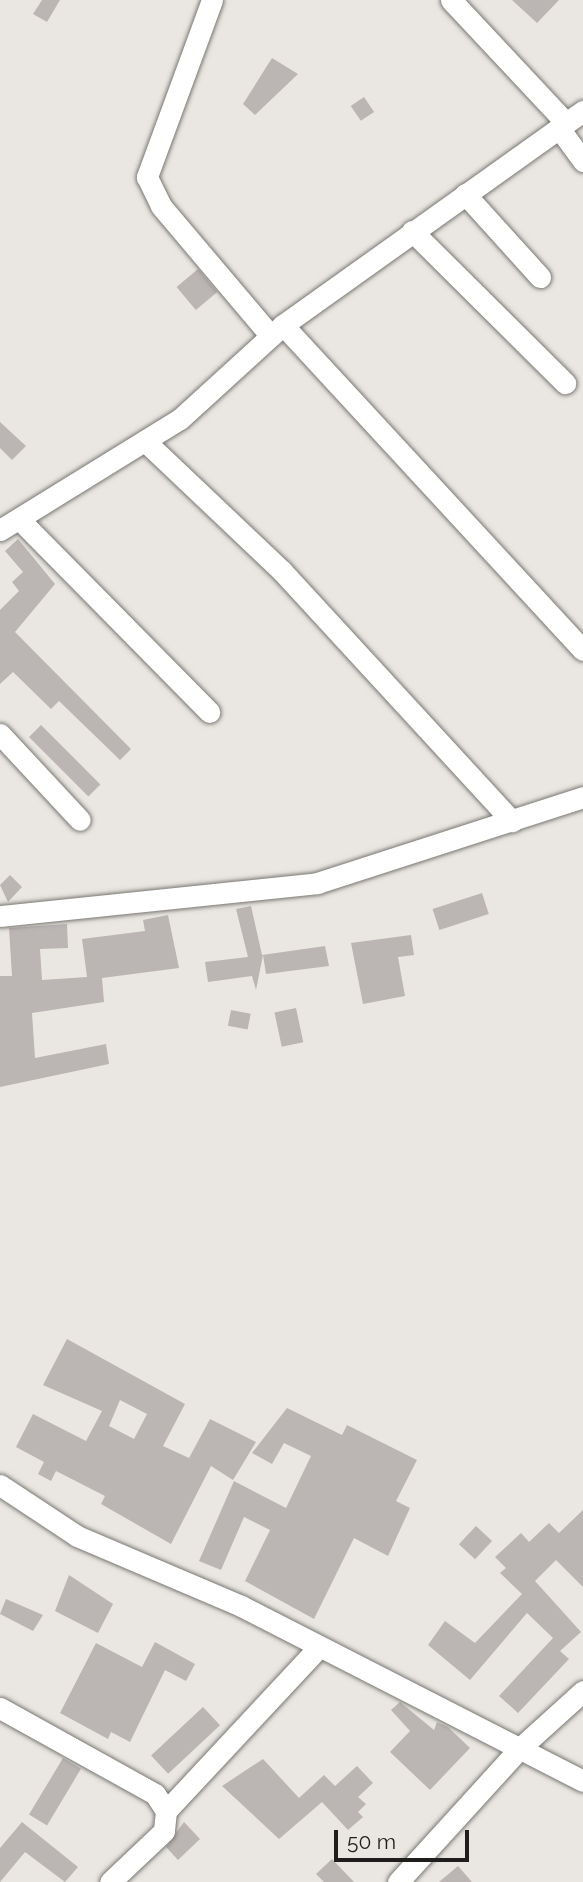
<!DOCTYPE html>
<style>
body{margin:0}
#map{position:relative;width:583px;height:1882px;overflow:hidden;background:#eae7e2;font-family:Raleway,sans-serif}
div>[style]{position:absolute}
.building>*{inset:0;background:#bbb5b3;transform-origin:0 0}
.roads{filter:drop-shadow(0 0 2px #797772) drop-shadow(0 0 2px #797772)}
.street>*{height:21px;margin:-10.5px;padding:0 10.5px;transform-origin:10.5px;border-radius:10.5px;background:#fff}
span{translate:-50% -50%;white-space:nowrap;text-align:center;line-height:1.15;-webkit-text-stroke:7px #eae7e2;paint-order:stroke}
.scale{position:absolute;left:334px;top:1830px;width:135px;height:32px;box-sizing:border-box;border:4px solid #1f1e1c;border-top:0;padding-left:9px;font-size:21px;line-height:24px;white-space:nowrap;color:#1f1e1c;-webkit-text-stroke:5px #eae7e2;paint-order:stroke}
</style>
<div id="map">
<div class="building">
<div style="clip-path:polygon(42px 0,60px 0,47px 22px,33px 14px)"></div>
<div style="clip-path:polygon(512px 0,559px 0,537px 23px)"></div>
<div style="clip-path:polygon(272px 58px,298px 74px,255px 115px,243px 104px)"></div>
<div style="left:364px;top:97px;width:18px;height:16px;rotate:56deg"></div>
<div style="left:198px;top:269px;width:30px;height:28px;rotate:50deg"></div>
<div style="clip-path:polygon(0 422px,26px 446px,12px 460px,0 448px)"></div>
<div style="clip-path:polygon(18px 539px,55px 584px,15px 632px,131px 749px,120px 760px,59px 701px,51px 709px,13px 672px,0 684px,0 610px,19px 591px,12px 582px,23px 572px,5px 551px)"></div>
<div style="left:41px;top:725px;width:84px;height:17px;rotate:45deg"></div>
<div style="clip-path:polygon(10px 875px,22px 887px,8px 902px,0 885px)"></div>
<div style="left:482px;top:893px;width:22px;height:52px;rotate:72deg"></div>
<div style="clip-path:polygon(251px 906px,262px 955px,325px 946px,329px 966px,266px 974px,263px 955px,256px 990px,252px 976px,208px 982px,205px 962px,248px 957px,236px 909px)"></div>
<div style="clip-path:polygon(168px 915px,179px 968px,102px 978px,104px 1002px,32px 1013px,35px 1058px,106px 1044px,109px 1064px,0 1087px,0 976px,12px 976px,9px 928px,67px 924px,68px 948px,40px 949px,42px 980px,87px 977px,82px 939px,145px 931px,143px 920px)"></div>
<div style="clip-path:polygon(411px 935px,414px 955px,398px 957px,405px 996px,363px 1004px,351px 943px)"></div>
<div style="left:296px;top:1008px;width:35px;height:22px;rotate:78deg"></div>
<div style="left:231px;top:1010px;width:20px;height:16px;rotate:11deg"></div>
<div style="clip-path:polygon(evenodd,67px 1339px,185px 1404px,163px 1446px,189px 1458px,210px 1419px,256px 1442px,233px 1480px,211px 1466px,171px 1544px,101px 1504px,105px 1496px,56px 1471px,51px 1481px,38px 1474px,44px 1462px,16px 1447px,33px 1414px,86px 1441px,102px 1411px,43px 1385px,67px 1339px,120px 1400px,147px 1414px,134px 1439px,109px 1426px,120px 1400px)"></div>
<div style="clip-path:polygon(287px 1408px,342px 1435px,347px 1425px,417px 1460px,396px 1501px,410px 1508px,388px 1556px,354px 1538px,314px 1619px,245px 1581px,270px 1530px,244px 1517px,221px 1570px,199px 1561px,234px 1481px,286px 1508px,311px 1456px,284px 1443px,272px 1464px,252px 1453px)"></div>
<div style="clip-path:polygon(583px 1510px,583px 1587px,556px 1560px,535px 1581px,581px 1632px,560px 1651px,569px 1659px,518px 1713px,499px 1696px,553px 1638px,527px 1613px,470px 1680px,428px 1645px,445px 1621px,475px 1643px,522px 1594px,500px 1573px,506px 1568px,495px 1557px,521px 1533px,529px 1542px,549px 1523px,559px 1533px)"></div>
<div style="left:476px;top:1526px;width:22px;height:25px;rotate:43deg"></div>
<div style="clip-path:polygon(69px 1575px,113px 1604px,98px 1633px,55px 1611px)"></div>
<div style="clip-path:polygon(6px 1599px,43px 1615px,33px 1631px,0 1614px)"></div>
<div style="clip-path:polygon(155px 1642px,195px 1664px,186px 1681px,165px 1670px,130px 1742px,111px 1732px,108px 1739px,60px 1713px,96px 1643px,142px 1667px)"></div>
<div style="clip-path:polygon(400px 1702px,434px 1730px,437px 1722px,448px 1727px,470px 1748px,430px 1790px,390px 1752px,410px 1731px,391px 1710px)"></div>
<div style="left:203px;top:1707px;width:25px;height:71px;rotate:47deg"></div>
<div style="left:63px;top:1758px;width:21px;height:66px;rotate:31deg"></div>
<div style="clip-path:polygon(263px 1759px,299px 1798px,324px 1775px,335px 1786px,357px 1766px,373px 1783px,358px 1797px,366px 1804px,358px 1812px,363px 1817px,348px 1830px,322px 1802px,279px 1839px,222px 1786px)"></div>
<div style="clip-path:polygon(22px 1822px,78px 1867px,65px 1882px,25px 1852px,0 1882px,0 1848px)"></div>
<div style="clip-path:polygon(184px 1822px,200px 1839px,178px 1860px,166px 1847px)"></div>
<div style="clip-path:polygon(332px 1859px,354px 1882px,324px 1882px,316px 1874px)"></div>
<div style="clip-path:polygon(458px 1866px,472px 1882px,439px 1882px)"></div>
</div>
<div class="roads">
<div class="street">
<div style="left:212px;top:0;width:189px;rotate:110.2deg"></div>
<div style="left:147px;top:177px;width:32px;rotate:64deg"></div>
<div style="left:161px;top:206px;width:170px;rotate:49.8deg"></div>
<div style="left:451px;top:0;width:168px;rotate:46.9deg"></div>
<div style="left:559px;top:128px;width:41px;rotate:54deg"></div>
<div style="left:465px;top:194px;width:112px;rotate:47.9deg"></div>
<div style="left:412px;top:231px;width:216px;rotate:44.8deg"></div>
<div style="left:283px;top:325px;width:442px;rotate:47.3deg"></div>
<div style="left:145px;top:441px;width:189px;rotate:43.5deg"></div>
<div style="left:282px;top:571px;width:340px;rotate:47.4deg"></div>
<div style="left:19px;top:519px;width:271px;rotate:45.4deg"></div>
<div style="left:0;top:530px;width:211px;rotate:-31.7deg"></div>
<div style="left:180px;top:419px;width:139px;rotate:-42.4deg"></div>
<div style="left:283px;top:325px;width:369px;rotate:-35.5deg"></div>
<div style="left:0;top:734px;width:117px;rotate:47.1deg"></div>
<div style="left:0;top:916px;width:319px;rotate:-5.9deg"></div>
<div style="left:317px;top:883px;width:280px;rotate:-17.9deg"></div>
<div style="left:0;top:1485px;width:92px;rotate:33.5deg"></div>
<div style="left:77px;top:1536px;width:178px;rotate:23.1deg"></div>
<div style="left:241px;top:1606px;width:384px;rotate:27.1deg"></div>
<div style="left:0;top:1708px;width:177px;rotate:29deg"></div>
<div style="left:155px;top:1794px;width:20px;rotate:57deg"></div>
<div style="left:166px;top:1811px;width:20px;rotate:96deg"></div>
<div style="left:164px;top:1831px;width:74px;rotate:136.6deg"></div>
<div style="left:166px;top:1811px;width:224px;rotate:-47deg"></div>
<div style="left:398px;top:1882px;width:180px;rotate:-47.7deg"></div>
<div style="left:519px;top:1749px;width:86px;rotate:-42.2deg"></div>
</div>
</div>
<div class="scale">50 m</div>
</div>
